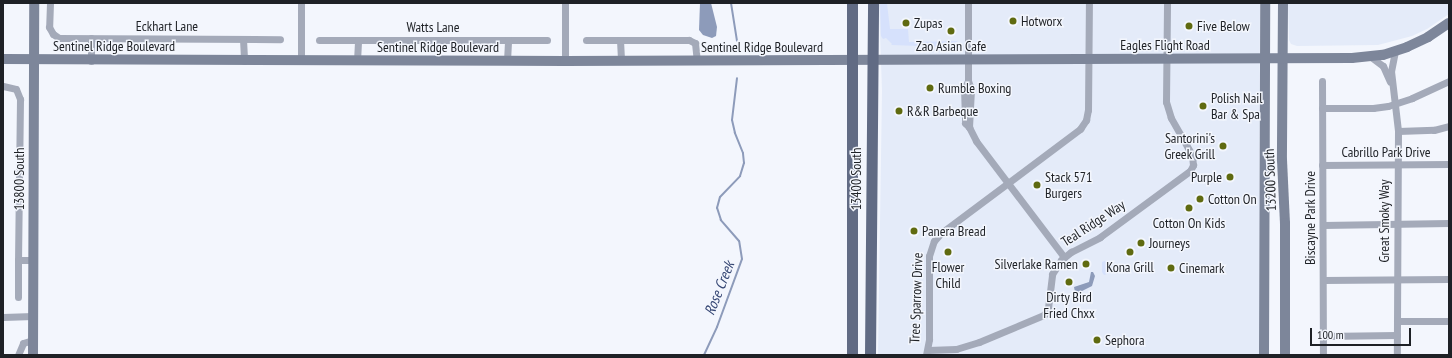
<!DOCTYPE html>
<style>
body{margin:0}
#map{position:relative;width:1452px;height:358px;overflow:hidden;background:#f3f6fd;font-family:"PT Sans Narrow",sans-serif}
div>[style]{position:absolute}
.built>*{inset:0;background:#e4ebf9}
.green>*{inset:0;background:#d6e1fc}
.water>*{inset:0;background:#8d9bba}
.stream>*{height:2px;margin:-1px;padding:0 1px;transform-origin:1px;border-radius:1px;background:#8d9bba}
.street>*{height:7px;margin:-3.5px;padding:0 3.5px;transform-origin:3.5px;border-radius:3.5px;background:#a4aab9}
.secondary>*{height:10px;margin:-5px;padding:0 5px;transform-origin:5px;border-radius:5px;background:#7d869a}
.primary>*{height:11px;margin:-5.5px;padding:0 5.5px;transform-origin:5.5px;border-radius:5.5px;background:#616b84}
.dots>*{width:11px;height:11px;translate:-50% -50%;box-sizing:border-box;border:2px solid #f3f6fd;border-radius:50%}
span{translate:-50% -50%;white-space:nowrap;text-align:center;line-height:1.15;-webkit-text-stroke:3px #f3f6fd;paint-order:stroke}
.poi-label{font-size:14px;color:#1e2126}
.left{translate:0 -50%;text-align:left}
.right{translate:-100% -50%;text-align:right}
.street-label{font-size:14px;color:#1e2126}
.water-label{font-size:15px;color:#364774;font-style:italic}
.frame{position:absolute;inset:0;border:4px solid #1e2126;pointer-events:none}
.scale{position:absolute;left:1310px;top:328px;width:101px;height:18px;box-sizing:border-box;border:2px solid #1e2126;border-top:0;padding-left:5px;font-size:12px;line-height:14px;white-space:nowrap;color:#1e2126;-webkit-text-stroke:3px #f3f6fd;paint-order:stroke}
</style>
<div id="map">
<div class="built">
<div style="clip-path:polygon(879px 3px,1260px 3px,1259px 355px,878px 355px,882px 91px)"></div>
<div style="clip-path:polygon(1288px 3px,1449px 3px,1449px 14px,1427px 29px,1412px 36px,1378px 45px,1297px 46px,1291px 44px,1289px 40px)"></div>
</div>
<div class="green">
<div style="clip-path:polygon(880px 3px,887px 3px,890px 29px,908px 29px,909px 42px,958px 41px,947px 47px,891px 45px,892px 44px,886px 38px,883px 39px,881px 36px)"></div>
<div style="clip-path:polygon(1107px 260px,1113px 265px,1114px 272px,1104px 275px,1102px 272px,1102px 262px)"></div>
</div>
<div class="water">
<div style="clip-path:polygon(700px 3px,711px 3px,717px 27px,716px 36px,712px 38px,703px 35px,699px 30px)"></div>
<div style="clip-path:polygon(1091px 272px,1093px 272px,1095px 276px,1092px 286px,1078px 293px,1075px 292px,1074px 287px,1089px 282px)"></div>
</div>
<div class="stream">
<div style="left:731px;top:3px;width:38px;rotate:81deg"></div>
<div style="left:704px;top:355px;width:31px;rotate:-65deg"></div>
<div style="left:717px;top:327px;width:72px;rotate:-69.8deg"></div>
<div style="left:742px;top:259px;width:18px;rotate:-99deg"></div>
<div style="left:739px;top:241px;width:28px;rotate:-131deg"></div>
<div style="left:721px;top:220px;width:13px;rotate:-108deg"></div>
<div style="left:717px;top:208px;width:11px;rotate:-75deg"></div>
<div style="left:720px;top:197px;width:29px;rotate:-46deg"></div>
<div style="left:740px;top:176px;width:14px;rotate:-73deg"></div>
<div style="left:744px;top:163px;width:10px;rotate:-96deg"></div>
<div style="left:743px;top:153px;width:22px;rotate:-112deg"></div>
<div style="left:735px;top:133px;width:13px;rotate:-103deg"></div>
<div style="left:732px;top:120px;width:42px;rotate:-83.2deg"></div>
</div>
<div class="street">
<div style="left:50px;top:3px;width:24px;rotate:92deg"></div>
<div style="left:49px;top:27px;width:8px;rotate:60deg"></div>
<div style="left:53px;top:34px;width:7px;rotate:34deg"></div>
<div style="left:59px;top:38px;width:221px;rotate:0.3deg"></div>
<div style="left:301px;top:3px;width:58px;rotate:90deg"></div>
<div style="left:565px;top:3px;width:58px;rotate:90deg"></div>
<div style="left:968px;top:3px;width:78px;rotate:90deg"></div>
<div style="left:968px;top:81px;width:9px;rotate:69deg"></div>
<div style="left:971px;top:89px;width:38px;rotate:93deg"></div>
<div style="left:243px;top:39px;width:22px;rotate:87deg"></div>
<div style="left:319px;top:40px;width:228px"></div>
<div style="left:586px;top:40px;width:103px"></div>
<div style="left:689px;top:40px;width:7px;rotate:27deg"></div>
<div style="left:695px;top:43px;width:18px;rotate:84deg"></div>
<div style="left:620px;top:40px;width:21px;rotate:87deg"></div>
<div style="left:1395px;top:51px;width:20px;rotate:101deg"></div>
<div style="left:1391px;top:71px;width:60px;rotate:83.3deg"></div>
<div style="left:1398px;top:131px;width:224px;rotate:90.3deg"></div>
<div style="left:1371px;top:57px;width:15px;rotate:37deg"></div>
<div style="left:1383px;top:66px;width:17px;rotate:66deg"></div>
<div style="left:91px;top:61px;width:23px;rotate:-90deg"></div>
<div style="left:357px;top:61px;width:21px;rotate:-87deg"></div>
<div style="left:507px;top:61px;width:21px;rotate:-87deg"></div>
<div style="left:968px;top:81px;width:9px;rotate:117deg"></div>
<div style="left:964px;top:89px;width:34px;rotate:88deg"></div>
<div style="left:965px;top:123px;width:6px;rotate:45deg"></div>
<div style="left:969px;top:127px;width:16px;rotate:63deg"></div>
<div style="left:976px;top:141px;width:146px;rotate:52.8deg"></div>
<div style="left:1322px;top:81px;width:274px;rotate:89.8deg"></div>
<div style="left:3px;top:86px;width:13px;rotate:13deg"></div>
<div style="left:16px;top:89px;width:11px;rotate:68deg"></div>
<div style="left:20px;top:99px;width:161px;rotate:90.7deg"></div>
<div style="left:18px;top:260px;width:15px"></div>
<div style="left:1322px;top:108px;width:51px"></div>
<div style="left:1373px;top:108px;width:15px;rotate:-8deg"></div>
<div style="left:1388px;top:106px;width:25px;rotate:-18deg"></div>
<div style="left:1412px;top:98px;width:41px;rotate:-24.7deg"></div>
<div style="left:1398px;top:131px;width:36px;rotate:-2deg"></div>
<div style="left:1434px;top:130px;width:16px;rotate:-15deg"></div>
<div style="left:1322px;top:165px;width:127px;rotate:-0.5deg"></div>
<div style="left:1323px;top:225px;width:126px;rotate:-0.9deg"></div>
<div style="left:1323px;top:280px;width:126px;rotate:-0.5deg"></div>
<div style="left:18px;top:297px;width:37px;rotate:-90deg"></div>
<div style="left:3px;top:317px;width:30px;rotate:-2deg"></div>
<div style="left:1397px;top:321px;width:52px"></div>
<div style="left:1323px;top:336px;width:74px;rotate:-0.8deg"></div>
<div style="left:928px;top:350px;width:28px;rotate:-2deg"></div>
<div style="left:956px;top:349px;width:24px;rotate:-17deg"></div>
<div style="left:979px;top:342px;width:70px;rotate:-22.6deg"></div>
<div style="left:1044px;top:315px;width:8px;rotate:-60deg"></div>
<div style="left:1048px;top:308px;width:34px;rotate:-83deg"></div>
<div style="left:1052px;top:274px;width:17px;rotate:-57deg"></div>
<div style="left:1061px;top:260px;width:13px;rotate:-39deg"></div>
<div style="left:1071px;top:252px;width:33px;rotate:-27deg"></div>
<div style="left:1100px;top:237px;width:112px;rotate:-36.3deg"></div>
<div style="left:1190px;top:171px;width:7px;rotate:-63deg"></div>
<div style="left:1193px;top:165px;width:10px;rotate:-96deg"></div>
<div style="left:1192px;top:155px;width:43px;rotate:-119.6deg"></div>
<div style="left:1171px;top:118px;width:17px;rotate:-107deg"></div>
<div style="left:1166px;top:102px;width:99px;rotate:-89.4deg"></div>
<div style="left:18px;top:355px;width:13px;rotate:-67deg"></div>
<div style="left:23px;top:343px;width:10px;rotate:-17deg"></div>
<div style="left:926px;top:355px;width:16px;rotate:-79deg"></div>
<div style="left:929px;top:339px;width:83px;rotate:-90deg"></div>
<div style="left:929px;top:256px;width:16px;rotate:-72deg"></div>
<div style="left:934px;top:241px;width:11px;rotate:-49deg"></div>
<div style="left:941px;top:233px;width:174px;rotate:-36.8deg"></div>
<div style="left:1080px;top:129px;width:11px;rotate:-56deg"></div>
<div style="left:1086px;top:120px;width:10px;rotate:-79deg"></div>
<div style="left:1088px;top:110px;width:107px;rotate:-89.5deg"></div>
</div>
<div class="secondary">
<div style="left:1283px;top:3px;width:157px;rotate:90.4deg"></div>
<div style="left:1282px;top:160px;width:63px;rotate:87.3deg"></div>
<div style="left:1285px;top:223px;width:132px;rotate:90deg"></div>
<div style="left:3px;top:59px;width:562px;rotate:0.2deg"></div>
<div style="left:565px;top:61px;width:787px;rotate:-0.22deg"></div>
<div style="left:1352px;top:58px;width:31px;rotate:-6deg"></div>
<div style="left:1383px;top:55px;width:25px;rotate:-18deg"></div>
<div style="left:1407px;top:47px;width:23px;rotate:-25deg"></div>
<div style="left:1428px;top:37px;width:25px;rotate:-34deg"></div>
<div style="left:33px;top:355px;width:352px;rotate:-89.8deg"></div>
<div style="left:1264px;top:355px;width:352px;rotate:-89.8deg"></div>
</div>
<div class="primary">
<div style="left:852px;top:355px;width:352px;rotate:-90deg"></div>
<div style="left:870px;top:355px;width:352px;rotate:-89.5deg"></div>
</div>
<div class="dots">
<div style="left:1013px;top:21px;background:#5f6a10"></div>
<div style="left:906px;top:23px;background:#5f6a10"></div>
<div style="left:1189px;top:26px;background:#5f6a10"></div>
<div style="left:951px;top:31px;background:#5f6a10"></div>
<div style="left:930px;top:88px;background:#5f6a10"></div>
<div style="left:1203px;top:106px;background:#5f6a10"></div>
<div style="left:899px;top:111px;background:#5f6a10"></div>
<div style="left:1223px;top:146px;background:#5f6a10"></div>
<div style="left:1230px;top:177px;background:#5f6a10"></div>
<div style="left:1037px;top:185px;background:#5f6a10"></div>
<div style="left:1200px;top:199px;background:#5f6a10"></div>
<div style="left:1189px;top:208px;background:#5f6a10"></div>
<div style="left:914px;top:231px;background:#5f6a10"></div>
<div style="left:1141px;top:243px;background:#5f6a10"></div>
<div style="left:948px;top:252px;background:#5f6a10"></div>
<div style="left:1130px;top:252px;background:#5f6a10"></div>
<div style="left:1086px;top:264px;background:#5f6a10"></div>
<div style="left:1171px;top:268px;background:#5f6a10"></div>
<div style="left:1069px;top:282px;background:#5f6a10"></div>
<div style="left:1097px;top:340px;background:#5f6a10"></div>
</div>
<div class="poi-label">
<span class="left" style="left:1021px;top:21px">Hotworx</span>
<span class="left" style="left:914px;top:23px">Zupas</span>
<span class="left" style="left:1197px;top:26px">Five Below</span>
<span style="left:951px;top:46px">Zao Asian Cafe</span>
<span class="left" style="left:938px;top:88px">Rumble Boxing</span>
<span class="left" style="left:1211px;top:106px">Polish Nail<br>Bar &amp; Spa</span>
<span class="left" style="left:907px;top:111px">R&amp;R Barbeque</span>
<span class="right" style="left:1215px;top:146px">Santorini's<br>Greek Grill</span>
<span class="left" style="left:1045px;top:185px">Stack 571<br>Burgers</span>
<span class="right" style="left:1222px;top:177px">Purple</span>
<span class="left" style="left:1208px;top:199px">Cotton On</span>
<span style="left:1189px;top:223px">Cotton On Kids</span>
<span class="left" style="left:922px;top:231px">Panera Bread</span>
<span class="left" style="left:1149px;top:243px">Journeys</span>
<span class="right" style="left:1078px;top:264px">Silverlake Ramen</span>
<span style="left:948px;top:275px">Flower<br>Child</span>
<span style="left:1130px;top:267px">Kona Grill</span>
<span class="left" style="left:1179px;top:268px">Cinemark</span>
<span style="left:1069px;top:305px">Dirty Bird<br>Fried Chxx</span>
<span class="left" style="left:1105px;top:340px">Sephora</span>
</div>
<div class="street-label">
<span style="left:167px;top:26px">Eckhart Lane</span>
<span style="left:433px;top:27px">Watts Lane</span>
<span style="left:1165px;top:45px">Eagles Flight Road</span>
<span style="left:114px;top:46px">Sentinel Ridge Boulevard</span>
<span style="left:438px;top:47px">Sentinel Ridge Boulevard</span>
<span style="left:762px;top:47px">Sentinel Ridge Boulevard</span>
<span style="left:1386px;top:152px">Cabrillo Park Drive</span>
<span style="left:19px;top:179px;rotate:-90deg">13800 South</span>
<span style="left:856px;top:179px;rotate:-90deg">13400 South</span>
<span style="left:1270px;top:180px;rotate:-92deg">13200 South</span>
<span style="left:1310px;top:218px;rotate:-90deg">Biscayne Park Drive</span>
<span style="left:1384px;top:221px;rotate:-90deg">Great Smoky Way</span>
<span style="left:1093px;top:223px;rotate:-33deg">Teal Ridge Way</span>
<span style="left:916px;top:298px;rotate:-88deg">Tree Sparrow Drive</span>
</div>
<div class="water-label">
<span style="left:719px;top:288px;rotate:-68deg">Rose Creek</span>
</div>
<div class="frame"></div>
<div class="scale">100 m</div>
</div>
